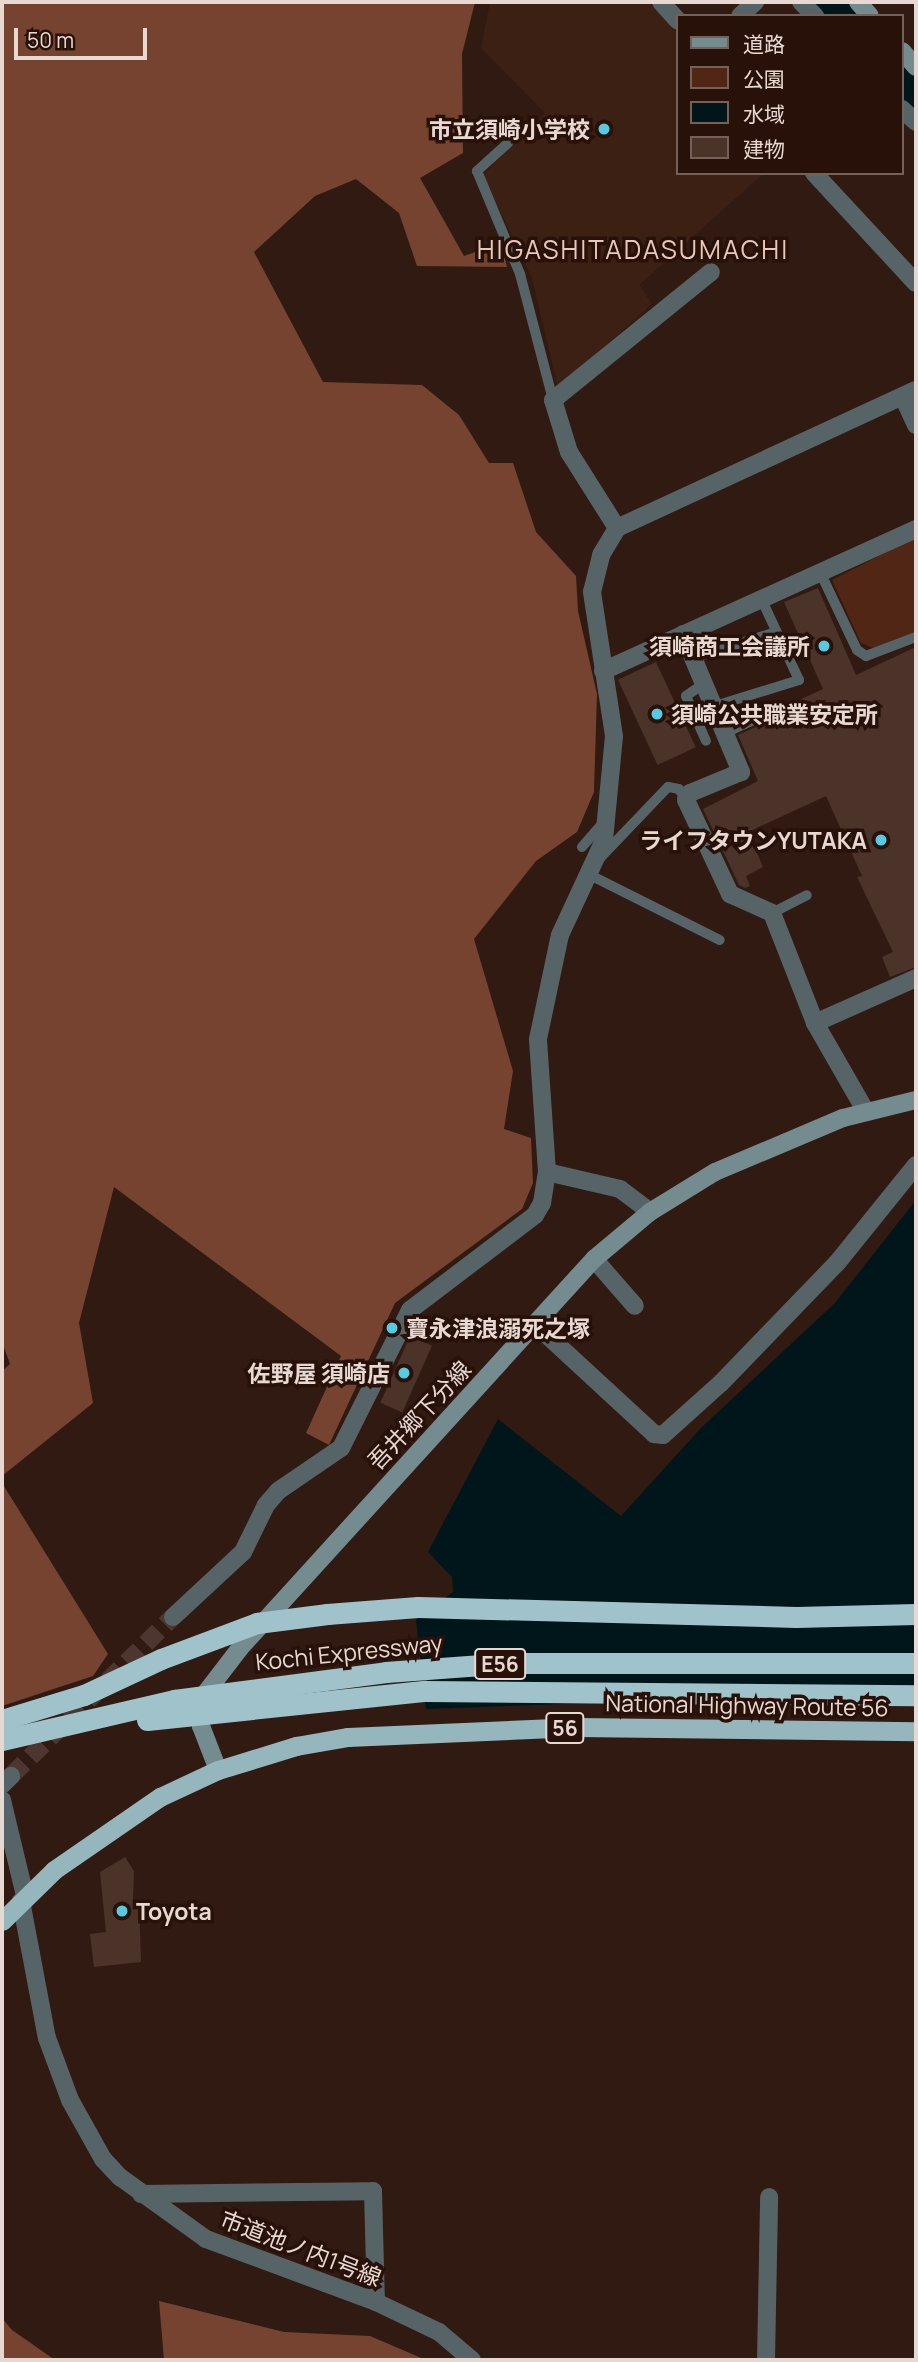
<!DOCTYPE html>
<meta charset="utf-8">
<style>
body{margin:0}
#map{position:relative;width:918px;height:2362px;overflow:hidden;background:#311a12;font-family:Manrope,"Noto Sans JP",sans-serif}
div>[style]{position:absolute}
.built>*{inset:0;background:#3d2014}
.green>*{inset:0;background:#512615}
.forest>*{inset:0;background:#75432f}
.water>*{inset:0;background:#01161a}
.river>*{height:32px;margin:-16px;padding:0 16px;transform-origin:16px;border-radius:16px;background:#01161a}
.building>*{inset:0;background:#4c332a;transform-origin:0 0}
.minor-tunnel>*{height:18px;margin-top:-9px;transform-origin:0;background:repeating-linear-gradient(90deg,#4c362f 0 18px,transparent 0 27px)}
.service>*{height:10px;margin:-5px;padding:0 5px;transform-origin:5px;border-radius:5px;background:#566467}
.minor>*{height:18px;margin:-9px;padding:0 9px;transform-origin:9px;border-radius:9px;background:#566467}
.secondary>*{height:18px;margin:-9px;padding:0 9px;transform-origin:9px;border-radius:9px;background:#748b90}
.trunk>*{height:19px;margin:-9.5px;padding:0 9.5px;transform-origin:9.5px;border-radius:9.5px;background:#96b6bd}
.motorway>*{height:21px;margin:-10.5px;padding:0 10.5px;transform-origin:10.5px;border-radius:10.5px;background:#a0c3cb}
.dots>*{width:19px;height:19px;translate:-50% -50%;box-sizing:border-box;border:4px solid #271109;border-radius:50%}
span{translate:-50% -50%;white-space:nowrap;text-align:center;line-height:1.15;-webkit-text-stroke:7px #271109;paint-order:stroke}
.shield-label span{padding:2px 5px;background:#271109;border:2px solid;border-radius:5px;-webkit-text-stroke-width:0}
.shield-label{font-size:21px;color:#e8d8d2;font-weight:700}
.poi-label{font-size:23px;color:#e8d8d2;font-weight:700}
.right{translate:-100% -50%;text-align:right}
.left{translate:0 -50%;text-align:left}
.street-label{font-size:23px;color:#e8d8d2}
.quarter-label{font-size:26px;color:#e8c8bc;letter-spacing:2px}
.frame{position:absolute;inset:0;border:4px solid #e8d8d2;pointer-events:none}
.legend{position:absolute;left:676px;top:14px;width:228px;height:161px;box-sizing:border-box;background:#271109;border:2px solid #746159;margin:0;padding:9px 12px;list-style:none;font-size:21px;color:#e8d8d2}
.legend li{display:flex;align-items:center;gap:14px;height:35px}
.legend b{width:35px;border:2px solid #746159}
.scale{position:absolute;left:14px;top:28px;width:133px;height:32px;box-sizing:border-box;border:4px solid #e8d8d2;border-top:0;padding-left:9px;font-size:21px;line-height:24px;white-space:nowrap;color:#e8d8d2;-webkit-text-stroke:5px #271109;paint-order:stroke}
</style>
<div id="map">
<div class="built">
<div style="clip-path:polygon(490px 2px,649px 2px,678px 34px,678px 173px,764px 173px,639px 285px,652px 304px,558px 388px,532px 278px,483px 175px,545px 113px,481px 48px)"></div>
</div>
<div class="green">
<div style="clip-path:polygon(810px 2px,839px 2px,852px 16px,823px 16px)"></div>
<div style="clip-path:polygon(902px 73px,916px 89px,916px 117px,902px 103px)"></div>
<div style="clip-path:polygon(916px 537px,916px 632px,878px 650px,861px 643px,832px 580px)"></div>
</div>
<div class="forest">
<div style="clip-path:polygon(2px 2px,475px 2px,462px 54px,463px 153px,420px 178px,464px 256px,501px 243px,507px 267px,417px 266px,399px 213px,356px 179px,315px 196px,254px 252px,323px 382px,422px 385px,459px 415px,489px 463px,513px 463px,536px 532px,576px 576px,578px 611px,597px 694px,594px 792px,577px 832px,536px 861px,474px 939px,513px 1071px,504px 1129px,531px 1138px,533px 1183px,522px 1209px,395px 1303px,329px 1445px,306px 1433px,341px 1356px,114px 1187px,79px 1323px,93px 1403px,2px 1476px,2px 1371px,10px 1364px,2px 1342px)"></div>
<div style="clip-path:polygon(2px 1483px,108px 1654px,93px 1676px,2px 1706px)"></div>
<div style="clip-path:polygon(159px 2301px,284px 2332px,370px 2336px,426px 2360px,164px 2360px)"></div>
<div style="clip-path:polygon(2px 2318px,12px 2330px,55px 2360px,2px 2360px)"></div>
</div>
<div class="water">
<div style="clip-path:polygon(916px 1200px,916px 1691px,426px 1709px,416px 1620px,453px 1592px,452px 1577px,428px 1552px,498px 1419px,621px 1516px,701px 1428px,835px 1303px)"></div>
</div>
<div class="river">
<div style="left:827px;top:2px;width:20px;rotate:45deg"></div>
<div style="left:902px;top:82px;width:21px;rotate:47deg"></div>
</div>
<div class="building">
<div style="clip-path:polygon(818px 588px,856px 675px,916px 647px,916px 967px,890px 977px,882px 957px,893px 952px,857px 877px,862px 876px,826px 796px,748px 832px,763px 867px,746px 876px,750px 886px,745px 888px,739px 885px,703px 809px,758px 781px,738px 735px,776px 718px,785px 711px,784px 707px,823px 689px,784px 602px)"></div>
<div style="left:656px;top:662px;width:94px;height:42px;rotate:65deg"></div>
<div style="left:410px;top:1336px;width:24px;height:73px;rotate:24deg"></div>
<div style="clip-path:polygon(125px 1857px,134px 1871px,133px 1901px,139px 1901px,141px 1962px,94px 1967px,90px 1934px,106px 1932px,100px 1872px)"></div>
</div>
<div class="minor-tunnel">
<div style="left:11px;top:1776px;width:227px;rotate:-44.5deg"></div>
</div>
<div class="service">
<div style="left:508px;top:143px;width:42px;rotate:137.9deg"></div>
<div style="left:477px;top:171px;width:112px;rotate:67.3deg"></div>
<div style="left:520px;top:274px;width:130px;rotate:75.3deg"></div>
<div style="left:820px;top:572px;width:86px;rotate:64.6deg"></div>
<div style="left:857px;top:650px;width:11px;rotate:34deg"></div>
<div style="left:866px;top:656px;width:53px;rotate:-20.8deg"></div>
<div style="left:694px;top:658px;width:86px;rotate:-17.6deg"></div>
<div style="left:705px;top:683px;width:23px;rotate:146deg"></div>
<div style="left:686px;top:696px;width:49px;rotate:66deg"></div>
<div style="left:715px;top:706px;width:88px;rotate:-17.2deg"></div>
<div style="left:799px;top:680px;width:90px;rotate:-114.9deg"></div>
<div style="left:727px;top:732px;width:51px;rotate:-24.5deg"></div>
<div style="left:582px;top:847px;width:32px;rotate:-49deg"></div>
<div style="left:601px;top:857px;width:97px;rotate:-46.3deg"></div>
<div style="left:668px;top:787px;width:11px;rotate:10deg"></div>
<div style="left:679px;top:789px;width:13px;rotate:58deg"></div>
<div style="left:590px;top:875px;width:145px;rotate:26.6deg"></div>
<div style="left:772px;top:913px;width:39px;rotate:-27deg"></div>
</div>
<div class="minor">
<div style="left:661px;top:2px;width:25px;rotate:48deg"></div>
<div style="left:801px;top:2px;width:20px;rotate:45deg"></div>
<div style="left:740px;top:16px;width:21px;rotate:-43deg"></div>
<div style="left:902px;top:109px;width:19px;rotate:43deg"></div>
<div style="left:814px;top:173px;width:150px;rotate:47.2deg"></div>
<div style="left:903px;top:397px;width:31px;rotate:65deg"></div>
<div style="left:617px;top:528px;width:90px;rotate:-122.3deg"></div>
<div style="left:569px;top:452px;width:54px;rotate:-107.1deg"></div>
<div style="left:553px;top:400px;width:203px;rotate:-39deg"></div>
<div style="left:683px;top:634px;width:150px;rotate:67.2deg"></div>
<div style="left:741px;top:772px;width:55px;rotate:157.6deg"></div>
<div style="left:690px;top:793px;width:8px;rotate:120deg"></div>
<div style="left:686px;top:800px;width:104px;rotate:64.9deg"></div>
<div style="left:730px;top:894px;width:46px;rotate:24.3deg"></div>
<div style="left:772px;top:913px;width:118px;rotate:68.6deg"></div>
<div style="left:815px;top:1023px;width:100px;rotate:60.1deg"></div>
<div style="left:603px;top:671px;width:344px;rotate:-24.4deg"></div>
<div style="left:815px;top:1023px;width:111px;rotate:-24deg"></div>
<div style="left:547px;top:1172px;width:75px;rotate:13.1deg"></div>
<div style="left:620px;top:1189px;width:38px;rotate:37deg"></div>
<div style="left:594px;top:1259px;width:62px;rotate:48.9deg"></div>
<div style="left:536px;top:1325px;width:161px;rotate:42.7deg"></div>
<div style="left:654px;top:1434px;width:9px;rotate:6deg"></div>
<div style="left:663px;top:1435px;width:78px;rotate:-41.9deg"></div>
<div style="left:721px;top:1383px;width:167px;rotate:-46deg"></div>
<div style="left:837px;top:1263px;width:126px;rotate:-51.1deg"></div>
<div style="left:173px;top:1617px;width:96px;rotate:-42.9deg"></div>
<div style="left:243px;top:1552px;width:52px;rotate:-63.9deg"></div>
<div style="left:266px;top:1505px;width:18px;rotate:-49deg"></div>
<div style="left:278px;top:1491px;width:76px;rotate:-34.3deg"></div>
<div style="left:341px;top:1448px;width:154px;rotate:-63.4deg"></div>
<div style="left:410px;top:1310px;width:157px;rotate:-37.2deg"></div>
<div style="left:535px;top:1215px;width:14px;rotate:-60deg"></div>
<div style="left:542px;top:1203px;width:31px;rotate:-81deg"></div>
<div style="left:547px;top:1172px;width:133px;rotate:-93.9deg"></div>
<div style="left:538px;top:1039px;width:106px;rotate:-78.1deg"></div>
<div style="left:560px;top:935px;width:105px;rotate:-65.1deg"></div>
<div style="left:604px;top:840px;width:104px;rotate:-84.5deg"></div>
<div style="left:614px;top:736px;width:146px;rotate:-98.7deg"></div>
<div style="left:592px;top:592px;width:38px;rotate:-76deg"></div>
<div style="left:601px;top:555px;width:31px;rotate:-59deg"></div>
<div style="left:617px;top:528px;width:329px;rotate:-24.8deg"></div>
<div style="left:2px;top:1785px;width:13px;rotate:-45deg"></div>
<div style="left:2px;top:1800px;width:99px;rotate:76.5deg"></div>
<div style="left:21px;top:1901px;width:139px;rotate:79.3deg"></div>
<div style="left:47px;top:2038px;width:66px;rotate:69.6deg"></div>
<div style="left:70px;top:2100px;width:68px;rotate:60.8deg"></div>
<div style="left:103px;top:2159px;width:25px;rotate:47deg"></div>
<div style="left:120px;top:2177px;width:106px;rotate:35.8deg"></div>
<div style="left:206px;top:2239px;width:181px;rotate:20.3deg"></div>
<div style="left:376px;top:2302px;width:70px;rotate:25.5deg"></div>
<div style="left:439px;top:2332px;width:43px;rotate:40.3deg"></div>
<div style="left:141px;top:2194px;width:232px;rotate:-0.7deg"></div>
<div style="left:373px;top:2191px;width:111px;rotate:88.5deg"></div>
<div style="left:766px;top:2360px;width:163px;rotate:-88.9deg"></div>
</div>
<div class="secondary">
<div style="left:858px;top:2px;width:18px;rotate:49deg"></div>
<div style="left:902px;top:51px;width:21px;rotate:49deg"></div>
<div style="left:218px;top:1770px;width:47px;rotate:-111.1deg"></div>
<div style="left:201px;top:1726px;width:31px;rotate:-84deg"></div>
<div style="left:204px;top:1695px;width:59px;rotate:-52.5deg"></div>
<div style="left:240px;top:1648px;width:526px;rotate:-47.7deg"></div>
<div style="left:594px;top:1259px;width:73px;rotate:-40deg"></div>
<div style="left:650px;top:1212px;width:76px;rotate:-31.6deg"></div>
<div style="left:715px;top:1172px;width:139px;rotate:-22.9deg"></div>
<div style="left:843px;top:1118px;width:75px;rotate:-13.9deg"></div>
</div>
<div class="trunk">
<div style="left:2px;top:1921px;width:73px;rotate:-44.4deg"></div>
<div style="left:54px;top:1870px;width:129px;rotate:-34.6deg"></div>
<div style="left:160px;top:1797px;width:64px;rotate:-25deg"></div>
<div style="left:218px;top:1770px;width:82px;rotate:-17.1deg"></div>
<div style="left:296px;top:1746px;width:53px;rotate:-9.8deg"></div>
<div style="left:348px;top:1737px;width:229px;rotate:-2.5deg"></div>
<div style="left:577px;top:1727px;width:339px;rotate:0.7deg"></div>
</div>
<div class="motorway">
<div style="left:2px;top:1720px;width:86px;rotate:-17deg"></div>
<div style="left:84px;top:1695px;width:85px;rotate:-25.1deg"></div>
<div style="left:161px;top:1659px;width:103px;rotate:-20.6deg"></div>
<div style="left:257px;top:1623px;width:71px;rotate:-7.3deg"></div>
<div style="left:327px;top:1614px;width:91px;rotate:-4.4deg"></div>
<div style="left:418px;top:1607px;width:378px;rotate:1.5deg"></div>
<div style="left:796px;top:1617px;width:120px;rotate:-1.4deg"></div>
<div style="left:147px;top:1720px;width:280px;rotate:-6deg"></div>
<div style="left:425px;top:1691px;width:491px;rotate:0.5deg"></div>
<div style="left:2px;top:1740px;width:177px;rotate:-13.1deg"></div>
<div style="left:174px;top:1700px;width:214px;rotate:-7.5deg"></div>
<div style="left:386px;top:1672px;width:123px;rotate:-4.2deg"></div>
<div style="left:509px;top:1663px;width:407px"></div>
</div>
<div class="dots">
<div style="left:604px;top:129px;background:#55cae0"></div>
<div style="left:824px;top:646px;background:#55cae0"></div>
<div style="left:657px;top:714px;background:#55cae0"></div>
<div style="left:881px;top:840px;background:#55cae0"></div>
<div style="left:392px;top:1328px;background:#55cae0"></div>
<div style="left:404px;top:1373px;background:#55cae0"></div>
<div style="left:122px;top:1911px;background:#55cae0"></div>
</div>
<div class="shield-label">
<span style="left:500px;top:1664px">E56</span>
<span style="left:565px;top:1728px">56</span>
</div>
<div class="poi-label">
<span class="right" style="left:590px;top:129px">市立須崎小学校</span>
<span class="right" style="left:810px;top:646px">須崎商工会議所</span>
<span class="left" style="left:671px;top:714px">須崎公共職業安定所</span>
<span class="right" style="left:867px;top:840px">ライフタウンYUTAKA</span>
<span class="left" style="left:406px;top:1328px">寶永津浪溺死之塚</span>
<span class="right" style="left:390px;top:1373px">佐野屋 須崎店</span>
<span class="left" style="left:136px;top:1911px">Toyota</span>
</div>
<div class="street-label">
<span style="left:419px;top:1415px;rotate:-47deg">吾井郷下分線</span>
<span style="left:349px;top:1652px;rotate:-6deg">Kochi Expressway</span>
<span style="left:747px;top:1705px;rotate:1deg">National Highway Route 56</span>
<span style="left:301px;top:2248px;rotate:21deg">市道池ノ内1号線</span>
</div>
<div class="quarter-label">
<span style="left:633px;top:250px">HIGASHITADASUMACHI</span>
</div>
<div class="frame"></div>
<ul class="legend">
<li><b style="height:9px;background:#748b90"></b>道路</li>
<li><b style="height:19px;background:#512615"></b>公園</li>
<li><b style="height:19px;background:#01161a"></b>水域</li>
<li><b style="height:19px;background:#4c332a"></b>建物</li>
</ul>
<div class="scale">50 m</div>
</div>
